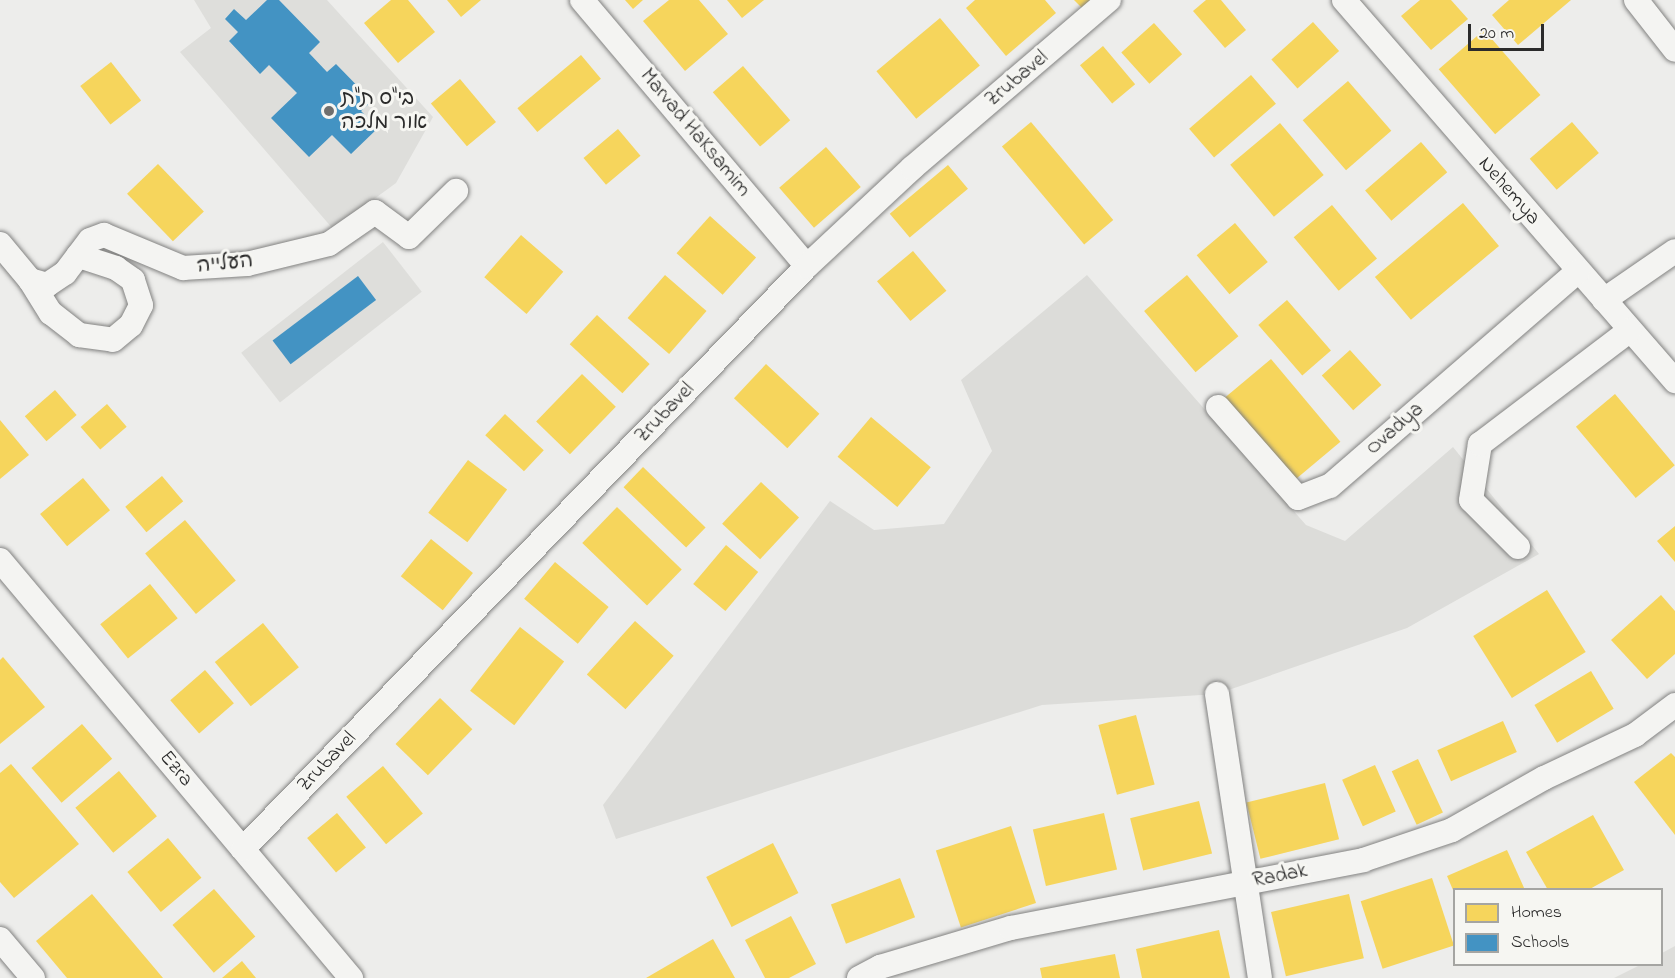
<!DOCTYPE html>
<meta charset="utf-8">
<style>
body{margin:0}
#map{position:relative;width:1675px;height:978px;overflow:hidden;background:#ededeb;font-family:"Indie Flower","Playpen Sans Hebrew",sans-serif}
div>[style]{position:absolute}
.built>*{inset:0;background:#dededb;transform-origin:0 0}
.green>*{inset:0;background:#dcdcd9}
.homes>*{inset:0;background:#f6d55c;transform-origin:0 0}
.schools>*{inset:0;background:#4393c3;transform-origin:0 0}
.roads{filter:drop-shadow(0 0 2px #828281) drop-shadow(0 0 2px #828281)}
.minor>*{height:24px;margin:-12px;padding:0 12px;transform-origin:12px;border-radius:12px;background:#f4f4f2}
.dots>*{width:16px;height:16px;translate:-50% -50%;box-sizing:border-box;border:3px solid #f6f6f2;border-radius:50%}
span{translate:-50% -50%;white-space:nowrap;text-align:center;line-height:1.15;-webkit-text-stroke:6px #f6f6f2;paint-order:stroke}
.street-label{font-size:21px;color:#2b2b2b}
.poi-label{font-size:21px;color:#2b2b2b}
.left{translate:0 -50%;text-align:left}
.legend{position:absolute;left:1453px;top:888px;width:210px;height:78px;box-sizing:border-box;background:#f6f6f2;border:2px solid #a5a5a2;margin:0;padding:8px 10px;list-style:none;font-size:18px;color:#2b2b2b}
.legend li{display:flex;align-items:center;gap:12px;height:30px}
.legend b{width:30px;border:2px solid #a5a5a2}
.scale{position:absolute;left:1468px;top:24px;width:76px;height:27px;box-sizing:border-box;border:3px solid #2b2b2b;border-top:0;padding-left:8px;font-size:18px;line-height:21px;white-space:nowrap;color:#2b2b2b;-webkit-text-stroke:4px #f6f6f2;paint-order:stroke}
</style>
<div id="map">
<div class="built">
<div style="clip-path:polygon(194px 0,327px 0,433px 117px,396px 183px,333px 229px,180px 52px,211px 28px)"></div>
<div style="left:383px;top:242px;width:63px;height:180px;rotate:52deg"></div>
<div style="clip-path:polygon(1675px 946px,1675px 978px,1614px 978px,1640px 965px,1662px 964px,1662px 953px)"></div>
</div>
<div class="green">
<div style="clip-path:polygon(1087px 275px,1306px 525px,1345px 541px,1453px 447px,1539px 554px,1407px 628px,1217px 694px,1042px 705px,616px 839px,603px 805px,830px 501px,874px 530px,944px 524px,992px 451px,961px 380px)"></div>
</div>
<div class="homes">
<div style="clip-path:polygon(391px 0,408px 0,435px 32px,398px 63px,364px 23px)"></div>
<div style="clip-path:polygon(447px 0,481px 0,461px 17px)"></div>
<div style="clip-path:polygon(625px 0,643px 0,633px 9px)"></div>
<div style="clip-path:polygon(669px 0,699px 0,728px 34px,685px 71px,643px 21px)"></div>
<div style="clip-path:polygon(727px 0,764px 0,742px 18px)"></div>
<div style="clip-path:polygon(975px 0,1045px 0,1056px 13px,1006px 56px,966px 8px)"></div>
<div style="clip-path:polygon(1074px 0,1091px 0,1082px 8px)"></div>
<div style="clip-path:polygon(1206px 0,1221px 0,1246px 30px,1225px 48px,1193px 11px)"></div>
<div style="clip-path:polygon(1420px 0,1451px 0,1468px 19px,1431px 50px,1401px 16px)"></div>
<div style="clip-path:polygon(1509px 0,1571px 0,1518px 45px,1492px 15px)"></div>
<div style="left:940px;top:18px;width:62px;height:83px;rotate:50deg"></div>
<div style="left:1313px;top:22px;width:39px;height:56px;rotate:48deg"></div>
<div style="left:1154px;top:23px;width:42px;height:44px;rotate:48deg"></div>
<div style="left:1484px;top:30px;width:86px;height:60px;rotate:49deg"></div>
<div style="left:1103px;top:46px;width:50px;height:30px;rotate:50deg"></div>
<div style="left:581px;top:55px;width:31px;height:83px;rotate:50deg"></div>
<div style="left:111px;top:62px;width:49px;height:39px;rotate:52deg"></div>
<div style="left:743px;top:66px;width:72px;height:40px;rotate:49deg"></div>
<div style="left:1251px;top:75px;width:38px;height:82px;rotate:49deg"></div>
<div style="left:460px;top:79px;width:56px;height:38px;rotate:50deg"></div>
<div style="left:1348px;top:81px;width:66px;height:60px;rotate:49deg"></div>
<div style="left:1031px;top:122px;width:128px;height:38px;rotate:50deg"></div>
<div style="left:1572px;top:122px;width:41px;height:56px;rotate:49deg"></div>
<div style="left:1280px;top:123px;width:68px;height:65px;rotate:50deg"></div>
<div style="left:618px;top:129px;width:35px;height:45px;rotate:50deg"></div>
<div style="left:1421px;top:142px;width:40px;height:74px;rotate:49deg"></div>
<div style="left:826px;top:147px;width:53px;height:62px;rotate:49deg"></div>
<div style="left:158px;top:164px;width:66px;height:43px;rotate:46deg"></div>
<div style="left:948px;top:165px;width:31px;height:76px;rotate:50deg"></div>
<div style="left:1463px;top:203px;width:56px;height:115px;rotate:50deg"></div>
<div style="left:1332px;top:205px;width:70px;height:50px;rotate:50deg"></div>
<div style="left:710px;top:216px;width:62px;height:50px;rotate:42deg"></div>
<div style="left:1235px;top:223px;width:51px;height:50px;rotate:50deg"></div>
<div style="left:521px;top:235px;width:56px;height:56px;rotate:41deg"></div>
<div style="left:913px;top:251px;width:52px;height:47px;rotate:50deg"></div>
<div style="left:665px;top:275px;width:55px;height:57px;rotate:41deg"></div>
<div style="left:1187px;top:275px;width:80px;height:56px;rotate:50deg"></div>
<div style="left:1287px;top:300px;width:67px;height:38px;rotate:49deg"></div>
<div style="left:597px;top:315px;width:72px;height:40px;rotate:43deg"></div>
<div style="left:1350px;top:350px;width:47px;height:38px;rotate:48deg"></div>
<div style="left:1271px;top:359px;width:108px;height:60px;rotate:50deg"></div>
<div style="left:766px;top:364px;width:73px;height:47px;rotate:43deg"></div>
<div style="left:582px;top:374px;width:47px;height:66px;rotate:44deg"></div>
<div style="left:55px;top:390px;width:33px;height:40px;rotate:49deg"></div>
<div style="left:1615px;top:394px;width:93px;height:51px;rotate:50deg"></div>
<div style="left:107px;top:404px;width:30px;height:35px;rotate:49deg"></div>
<div style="left:505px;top:414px;width:53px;height:29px;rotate:43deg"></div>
<div style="left:871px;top:417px;width:78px;height:52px;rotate:40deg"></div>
<div style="clip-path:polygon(0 420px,29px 455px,0 479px)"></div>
<div style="left:468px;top:460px;width:49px;height:66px;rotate:37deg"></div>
<div style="left:643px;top:467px;width:87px;height:28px;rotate:44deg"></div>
<div style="left:162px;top:476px;width:33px;height:48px;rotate:50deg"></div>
<div style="left:83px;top:478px;width:42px;height:56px;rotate:50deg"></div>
<div style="left:761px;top:482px;width:52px;height:57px;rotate:43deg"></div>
<div style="left:617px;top:507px;width:90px;height:50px;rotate:44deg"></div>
<div style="left:185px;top:520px;width:79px;height:52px;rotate:50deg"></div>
<div style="clip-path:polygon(1675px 526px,1675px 562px,1657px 541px)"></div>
<div style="left:431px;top:539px;width:54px;height:48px;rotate:39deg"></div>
<div style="left:726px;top:545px;width:42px;height:51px;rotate:40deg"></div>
<div style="left:555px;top:562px;width:70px;height:48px;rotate:40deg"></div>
<div style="left:150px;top:584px;width:44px;height:64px;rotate:51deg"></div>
<div style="left:1547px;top:590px;width:73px;height:87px;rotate:58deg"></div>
<div style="clip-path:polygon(1661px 595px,1675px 611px,1675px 654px,1647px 679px,1611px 640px)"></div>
<div style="left:635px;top:621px;width:52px;height:72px;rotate:42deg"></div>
<div style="left:263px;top:623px;width:57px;height:62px;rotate:51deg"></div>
<div style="left:520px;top:627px;width:56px;height:81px;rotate:38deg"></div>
<div style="clip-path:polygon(3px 657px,45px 707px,0 744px,0 660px)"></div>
<div style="left:205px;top:670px;width:44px;height:46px;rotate:49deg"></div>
<div style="left:1591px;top:671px;width:44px;height:66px;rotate:59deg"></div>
<div style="left:440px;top:698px;width:45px;height:64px;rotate:44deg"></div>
<div style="left:1136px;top:715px;width:72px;height:39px;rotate:75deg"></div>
<div style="left:1503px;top:721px;width:34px;height:72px;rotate:66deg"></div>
<div style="left:82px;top:724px;width:46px;height:67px;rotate:49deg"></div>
<div style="clip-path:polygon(1671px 753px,1675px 757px,1675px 835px,1634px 782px)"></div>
<div style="left:1418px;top:759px;width:59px;height:29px;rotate:65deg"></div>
<div style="clip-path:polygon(11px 764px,79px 844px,14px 898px,0 882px,0 773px)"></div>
<div style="left:1375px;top:765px;width:51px;height:36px;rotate:66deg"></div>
<div style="left:383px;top:766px;width:62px;height:48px;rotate:50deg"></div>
<div style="left:119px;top:771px;width:59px;height:57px;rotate:50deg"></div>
<div style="left:1325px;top:783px;width:58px;height:81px;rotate:76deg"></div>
<div style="left:1199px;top:801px;width:54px;height:71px;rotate:76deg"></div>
<div style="left:337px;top:813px;width:45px;height:39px;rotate:50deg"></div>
<div style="left:1104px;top:813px;width:58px;height:73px;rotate:77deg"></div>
<div style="clip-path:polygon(1593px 815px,1624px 870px,1588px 890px,1548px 890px,1526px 852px)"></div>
<div style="left:1011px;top:826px;width:81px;height:79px;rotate:72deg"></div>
<div style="left:168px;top:838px;width:52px;height:53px;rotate:50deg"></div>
<div style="left:773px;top:843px;width:56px;height:75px;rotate:63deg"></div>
<div style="clip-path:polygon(1507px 850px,1525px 890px,1453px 890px,1447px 876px)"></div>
<div style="left:900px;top:878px;width:42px;height:74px;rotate:69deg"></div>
<div style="left:1432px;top:878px;width:71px;height:75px;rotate:72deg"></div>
<div style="left:214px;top:889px;width:63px;height:55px;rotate:49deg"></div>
<div style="clip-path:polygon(92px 894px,163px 978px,67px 978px,36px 941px)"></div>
<div style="left:1349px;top:894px;width:66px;height:80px;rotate:77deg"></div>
<div style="clip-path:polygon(791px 916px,816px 964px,789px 978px,765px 978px,745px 940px)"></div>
<div style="clip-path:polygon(1219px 930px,1230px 978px,1142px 978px,1136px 949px)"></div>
<div style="clip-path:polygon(713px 939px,735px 978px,646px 978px)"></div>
<div style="clip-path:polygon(1115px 954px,1120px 978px,1042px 978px,1040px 968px)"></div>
<div style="clip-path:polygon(242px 961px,256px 978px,222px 978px)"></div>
</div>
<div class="schools">
<div style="clip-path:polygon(267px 0,279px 0,320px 42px,309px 53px,327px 72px,336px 64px,372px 101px,361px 111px,378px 128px,351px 154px,332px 135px,309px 157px,271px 118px,297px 93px,269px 65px,260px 74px,229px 41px,238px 32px,225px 19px,234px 9px,246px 20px)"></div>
<div style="left:358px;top:276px;width:30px;height:107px;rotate:53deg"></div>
</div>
<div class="roads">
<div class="minor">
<div style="left:582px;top:0;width:348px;rotate:49.8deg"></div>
<div style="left:1344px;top:0;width:505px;rotate:49.02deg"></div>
<div style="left:1636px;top:0;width:63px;rotate:52deg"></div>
<div style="left:0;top:244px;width:47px;rotate:50.2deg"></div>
<div style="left:30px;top:280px;width:18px;rotate:16deg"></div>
<div style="left:47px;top:285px;width:22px;rotate:-34deg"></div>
<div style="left:65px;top:273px;width:41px;rotate:-52.9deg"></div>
<div style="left:90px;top:240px;width:15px;rotate:-20deg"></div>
<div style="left:104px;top:235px;width:86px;rotate:22.7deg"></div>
<div style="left:183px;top:268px;width:64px;rotate:-3.6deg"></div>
<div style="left:247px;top:264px;width:84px;rotate:-13.7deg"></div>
<div style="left:329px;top:244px;width:56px;rotate:-34.8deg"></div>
<div style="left:375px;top:212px;width:42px;rotate:36.3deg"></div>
<div style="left:409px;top:237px;width:66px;rotate:-44.4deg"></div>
<div style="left:30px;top:280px;width:39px;rotate:58deg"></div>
<div style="left:51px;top:313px;width:36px;rotate:38deg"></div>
<div style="left:79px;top:335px;width:34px;rotate:8deg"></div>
<div style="left:113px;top:340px;width:23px;rotate:-40deg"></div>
<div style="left:131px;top:325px;width:22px;rotate:-63deg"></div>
<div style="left:141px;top:305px;width:26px;rotate:-108deg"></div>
<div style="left:133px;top:280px;width:21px;rotate:-145deg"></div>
<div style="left:116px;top:268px;width:40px;rotate:-162deg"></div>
<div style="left:1604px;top:300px;width:86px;rotate:-34.6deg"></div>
<div style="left:1218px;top:407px;width:121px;rotate:48.7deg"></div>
<div style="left:1298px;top:498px;width:34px;rotate:-21deg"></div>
<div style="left:1330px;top:486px;width:328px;rotate:-40.9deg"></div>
<div style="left:1518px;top:547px;width:66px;rotate:-135deg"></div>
<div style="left:1471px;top:500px;width:57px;rotate:-80.9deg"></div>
<div style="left:1480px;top:444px;width:188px;rotate:-37.2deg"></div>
<div style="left:0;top:560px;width:546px;rotate:49.98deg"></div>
<div style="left:1217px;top:694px;width:287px;rotate:81.4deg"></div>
<div style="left:243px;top:849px;width:811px;rotate:-45.95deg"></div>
<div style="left:807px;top:266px;width:144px;rotate:-43deg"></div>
<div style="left:912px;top:168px;width:259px;rotate:-40.5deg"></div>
<div style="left:0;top:939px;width:51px;rotate:49.8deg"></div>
<div style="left:859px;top:978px;width:24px;rotate:-28deg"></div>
<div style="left:880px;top:967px;width:137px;rotate:-16.6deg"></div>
<div style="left:1011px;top:928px;width:359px;rotate:-10.9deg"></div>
<div style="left:1363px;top:860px;width:94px;rotate:-18.6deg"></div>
<div style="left:1452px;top:830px;width:106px;rotate:-29.5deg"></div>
<div style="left:1544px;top:778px;width:101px;rotate:-25.3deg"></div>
<div style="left:1635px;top:735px;width:50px;rotate:-36.9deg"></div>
</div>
</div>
<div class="dots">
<div style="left:329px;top:111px;background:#6f6f6e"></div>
</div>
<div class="street-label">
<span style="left:1017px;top:79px;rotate:-40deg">Zrubavel</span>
<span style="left:695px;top:133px;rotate:50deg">Marvad HaKsamim</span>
<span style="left:1509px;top:191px;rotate:49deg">Nehemya</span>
<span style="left:225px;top:264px;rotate:-6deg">העלייה</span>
<span style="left:665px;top:413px;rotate:-46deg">Zrubavel</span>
<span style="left:1395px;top:429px;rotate:-41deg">Ovadya</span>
<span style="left:327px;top:762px;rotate:-46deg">Zrubavel</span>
<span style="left:176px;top:769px;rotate:50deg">Ezra</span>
<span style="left:1280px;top:876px;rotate:-11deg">Radak</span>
</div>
<div class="poi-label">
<span class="left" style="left:341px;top:111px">בי"ס ת"ת<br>אור מלכה</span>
</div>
<ul class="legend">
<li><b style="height:16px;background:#f6d55c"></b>Homes</li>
<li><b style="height:16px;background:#4393c3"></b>Schools</li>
</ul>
<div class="scale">20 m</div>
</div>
